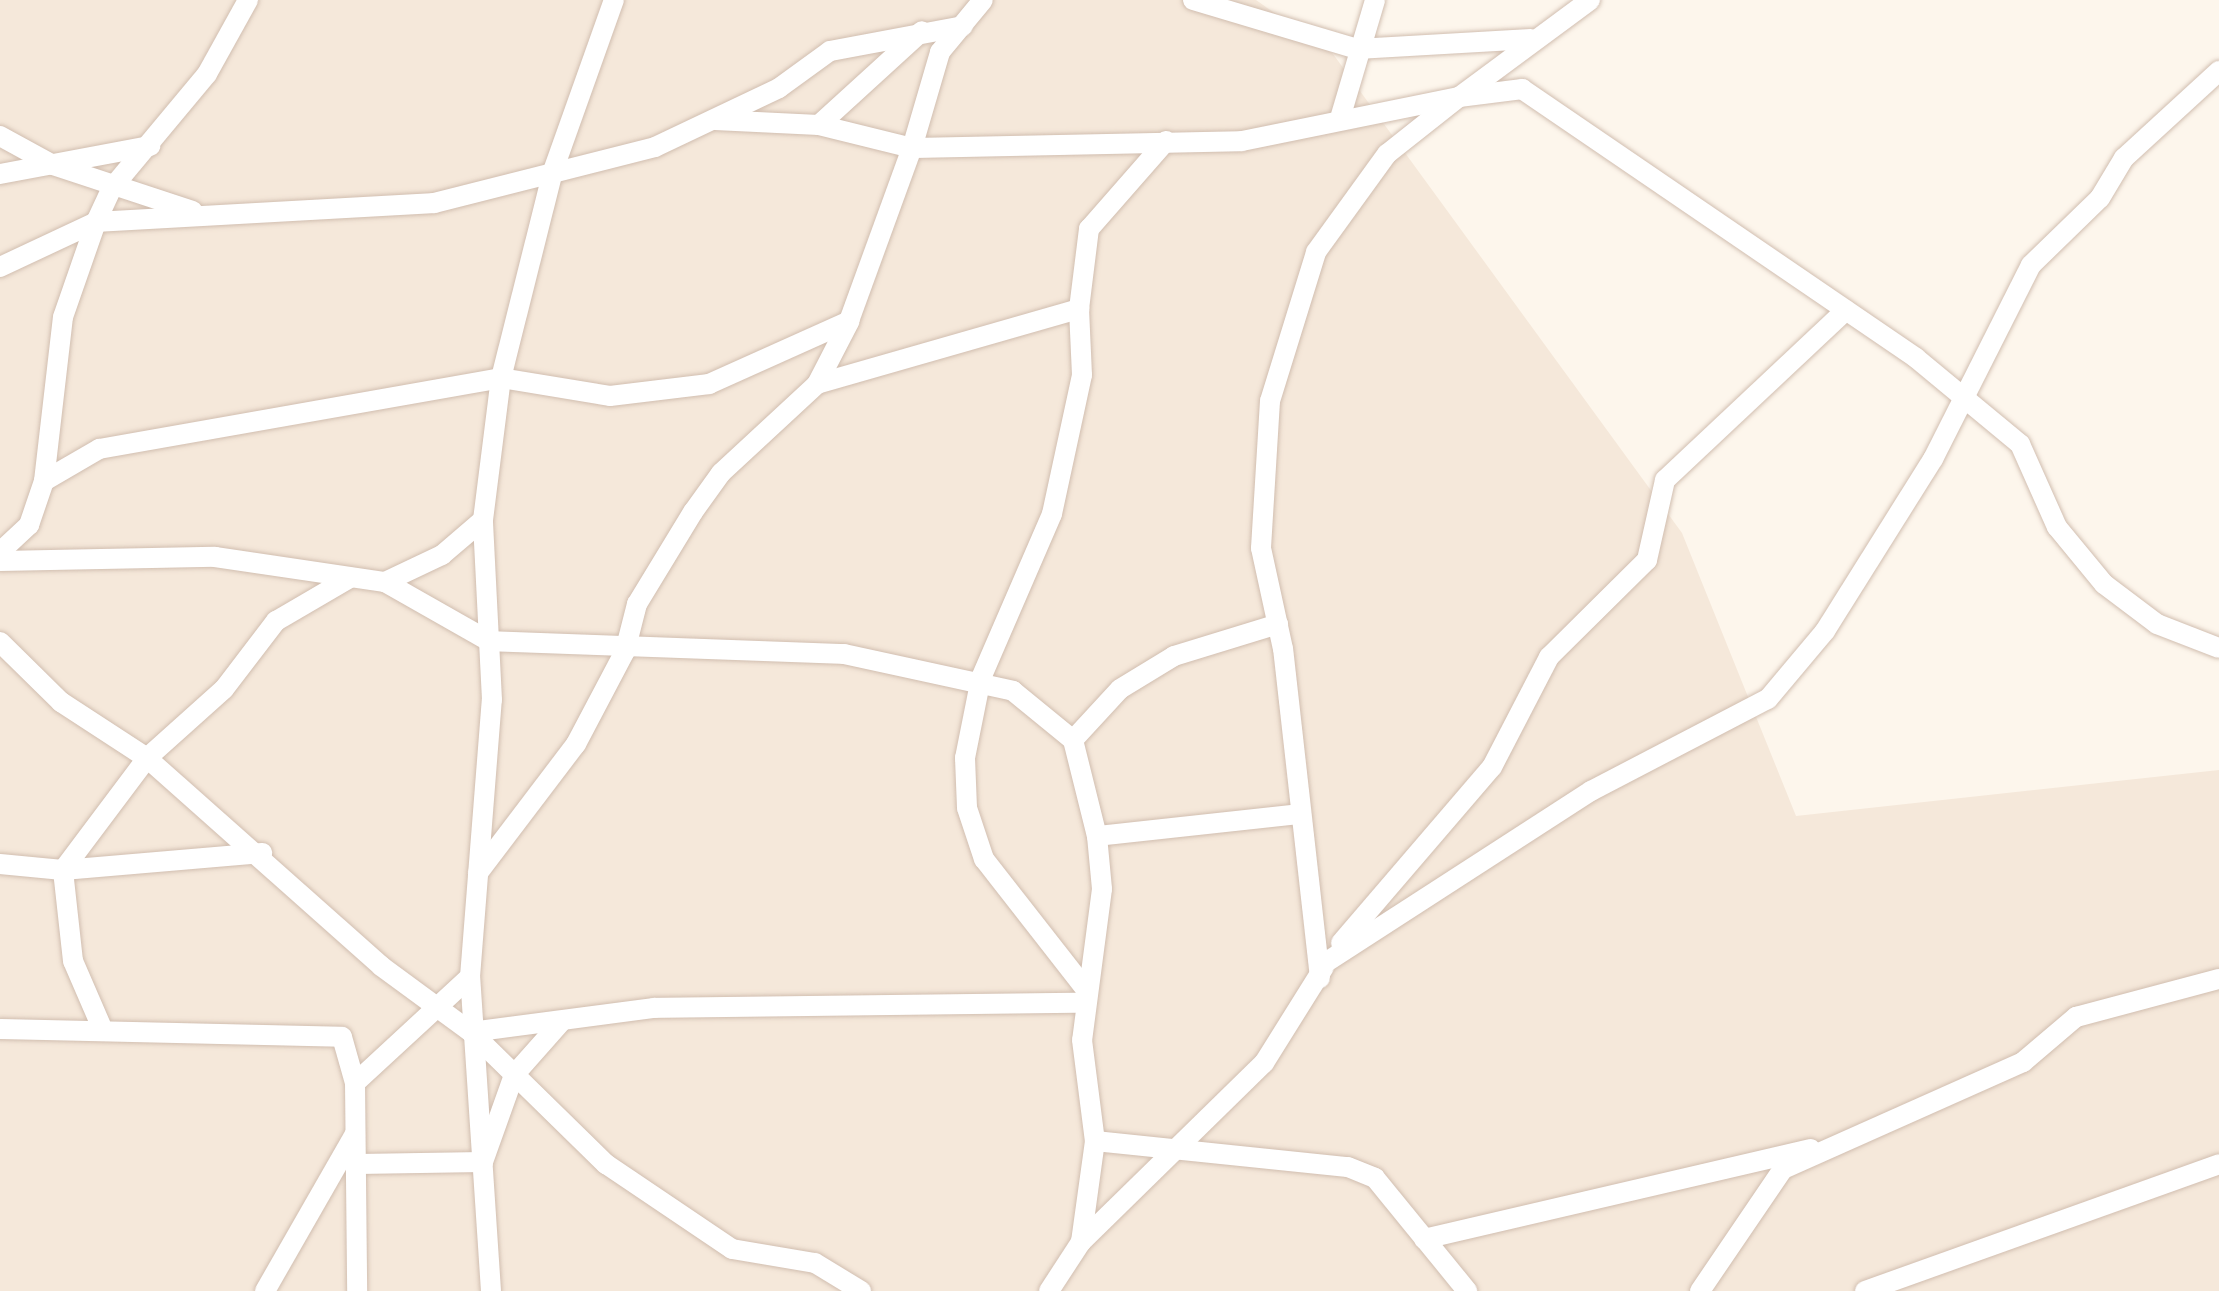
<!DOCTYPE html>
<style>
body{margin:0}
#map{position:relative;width:2219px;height:1291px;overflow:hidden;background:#fdf6ec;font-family:Helvetica,sans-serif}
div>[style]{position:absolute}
.residential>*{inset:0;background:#f5e8da}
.roads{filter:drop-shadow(0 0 2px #d1beb0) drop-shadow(0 0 2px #d1beb0)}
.minor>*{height:20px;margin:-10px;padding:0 10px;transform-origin:10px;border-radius:10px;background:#fff}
span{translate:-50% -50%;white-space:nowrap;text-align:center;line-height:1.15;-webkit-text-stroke:8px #fffaf3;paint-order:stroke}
</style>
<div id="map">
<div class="residential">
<div style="clip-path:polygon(0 0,1256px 0,1333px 54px,1682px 533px,1796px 816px,2219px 770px,2219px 1291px,0 1291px)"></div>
</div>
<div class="roads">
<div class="minor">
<div style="left:1193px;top:0;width:171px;rotate:16.6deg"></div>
<div style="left:1357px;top:49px;width:174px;rotate:-3.3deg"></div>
<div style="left:1341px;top:115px;width:120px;rotate:-73.5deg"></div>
<div style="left:715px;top:120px;width:104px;rotate:2.8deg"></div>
<div style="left:819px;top:125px;width:96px;rotate:13.9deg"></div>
<div style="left:912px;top:148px;width:100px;rotate:-73.7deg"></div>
<div style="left:940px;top:52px;width:67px;rotate:-50.4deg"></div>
<div style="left:819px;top:125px;width:139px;rotate:-42.4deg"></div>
<div style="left:0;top:136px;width:60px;rotate:28.7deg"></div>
<div style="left:53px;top:165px;width:147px;rotate:18.2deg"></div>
<div style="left:0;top:174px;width:153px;rotate:-10.6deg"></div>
<div style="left:0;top:267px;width:106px;rotate:-25.1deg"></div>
<div style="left:96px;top:222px;width:339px;rotate:-3.2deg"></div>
<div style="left:434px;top:203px;width:228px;rotate:-14.2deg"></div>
<div style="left:655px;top:147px;width:137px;rotate:-25.4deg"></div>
<div style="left:779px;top:88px;width:63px;rotate:-36deg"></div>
<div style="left:830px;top:51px;width:135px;rotate:-10.6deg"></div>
<div style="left:1079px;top:309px;width:66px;rotate:87.4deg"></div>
<div style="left:1082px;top:375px;width:142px;rotate:102.2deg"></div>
<div style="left:1052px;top:514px;width:179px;rotate:113.4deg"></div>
<div style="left:981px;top:678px;width:82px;rotate:101.3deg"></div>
<div style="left:965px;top:758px;width:50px;rotate:87.7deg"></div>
<div style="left:967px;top:808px;width:54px;rotate:71.6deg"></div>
<div style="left:984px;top:859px;width:167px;rotate:52deg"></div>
<div style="left:817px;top:384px;width:273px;rotate:-16deg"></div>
<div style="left:1079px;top:309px;width:81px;rotate:-82.9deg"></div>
<div style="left:1089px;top:229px;width:117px;rotate:-48.8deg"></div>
<div style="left:44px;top:481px;width:64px;rotate:-30.2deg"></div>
<div style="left:99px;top:449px;width:408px;rotate:-10deg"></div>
<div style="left:501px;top:378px;width:110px;rotate:9.4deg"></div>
<div style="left:610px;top:396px;width:100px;rotate:-6.9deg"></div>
<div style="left:709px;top:384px;width:154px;rotate:-24.2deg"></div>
<div style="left:849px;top:321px;width:184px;rotate:-70deg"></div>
<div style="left:912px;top:148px;width:330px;rotate:-1.2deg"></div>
<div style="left:1242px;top:141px;width:221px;rotate:-11.5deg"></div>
<div style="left:1459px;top:97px;width:163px;rotate:-36.5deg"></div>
<div style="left:0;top:552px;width:40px;rotate:-43deg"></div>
<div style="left:29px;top:525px;width:46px;rotate:-71.2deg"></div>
<div style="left:44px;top:481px;width:165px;rotate:-83.4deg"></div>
<div style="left:63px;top:317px;width:101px;rotate:-70.8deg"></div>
<div style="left:96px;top:222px;width:38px;rotate:-65deg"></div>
<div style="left:112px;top:188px;width:148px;rotate:-50.2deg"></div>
<div style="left:207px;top:74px;width:85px;rotate:-61deg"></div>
<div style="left:0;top:561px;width:215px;rotate:-1.1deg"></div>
<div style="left:215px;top:557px;width:172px;rotate:8.4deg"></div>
<div style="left:385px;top:582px;width:120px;rotate:29.6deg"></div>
<div style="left:489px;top:641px;width:355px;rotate:2.1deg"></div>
<div style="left:844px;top:654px;width:173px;rotate:12.3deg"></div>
<div style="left:1013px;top:691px;width:77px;rotate:39.2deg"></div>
<div style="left:1073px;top:740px;width:99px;rotate:76deg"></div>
<div style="left:1097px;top:836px;width:53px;rotate:84.6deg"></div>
<div style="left:1102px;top:889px;width:152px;rotate:97.5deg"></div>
<div style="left:1082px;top:1040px;width:102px;rotate:82.7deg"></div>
<div style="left:1095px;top:1141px;width:102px;rotate:97.9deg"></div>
<div style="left:385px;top:582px;width:63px;rotate:-25.3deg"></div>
<div style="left:442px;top:555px;width:54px;rotate:-40.5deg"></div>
<div style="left:0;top:642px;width:86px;rotate:44.5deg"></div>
<div style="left:61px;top:702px;width:103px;rotate:33.1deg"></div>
<div style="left:147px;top:758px;width:313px;rotate:41.6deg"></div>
<div style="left:381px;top:966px;width:112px;rotate:36.3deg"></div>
<div style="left:471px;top:1032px;width:189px;rotate:44.4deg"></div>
<div style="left:606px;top:1164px;width:152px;rotate:34deg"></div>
<div style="left:732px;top:1249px;width:84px;rotate:9.6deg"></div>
<div style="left:815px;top:1263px;width:54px;rotate:31.3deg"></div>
<div style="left:1073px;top:740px;width:69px;rotate:-47.3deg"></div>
<div style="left:1120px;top:689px;width:63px;rotate:-31.4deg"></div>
<div style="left:1174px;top:656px;width:109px;rotate:-17.1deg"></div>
<div style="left:1097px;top:836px;width:202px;rotate:-6.2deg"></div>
<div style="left:0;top:864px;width:63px;rotate:5.4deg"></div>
<div style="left:63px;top:870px;width:200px;rotate:-4.9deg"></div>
<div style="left:478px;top:873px;width:162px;rotate:-52.8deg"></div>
<div style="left:576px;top:744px;width:105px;rotate:-62.2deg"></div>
<div style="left:625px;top:651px;width:49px;rotate:-75.7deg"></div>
<div style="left:637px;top:604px;width:108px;rotate:-58.7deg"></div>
<div style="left:693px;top:512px;width:48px;rotate:-54.3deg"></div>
<div style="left:721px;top:473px;width:131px;rotate:-42.8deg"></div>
<div style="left:817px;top:384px;width:70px;rotate:-62.7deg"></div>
<div style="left:1341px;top:943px;width:232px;rotate:-49.4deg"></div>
<div style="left:1492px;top:767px;width:124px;rotate:-62.6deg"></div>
<div style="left:1549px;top:657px;width:138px;rotate:-44.7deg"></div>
<div style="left:1647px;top:560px;width:82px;rotate:-77.3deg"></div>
<div style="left:1665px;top:480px;width:248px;rotate:-43.2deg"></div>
<div style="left:1325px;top:963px;width:317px;rotate:-32.9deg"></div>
<div style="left:1591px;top:791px;width:199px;rotate:-27.5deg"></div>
<div style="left:1768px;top:699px;width:89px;rotate:-50deg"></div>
<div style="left:1825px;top:631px;width:203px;rotate:-57.9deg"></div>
<div style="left:1933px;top:459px;width:217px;rotate:-63.2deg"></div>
<div style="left:2031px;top:265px;width:96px;rotate:-44.2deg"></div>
<div style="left:2100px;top:198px;width:47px;rotate:-59deg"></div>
<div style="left:2124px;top:158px;width:129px;rotate:-42.5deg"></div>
<div style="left:1320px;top:978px;width:331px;rotate:-96.4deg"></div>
<div style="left:1283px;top:649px;width:103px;rotate:-102.3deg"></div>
<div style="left:1261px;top:548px;width:147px;rotate:-86.5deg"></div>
<div style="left:1270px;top:401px;width:156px;rotate:-72.8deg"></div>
<div style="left:1316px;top:252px;width:121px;rotate:-54.1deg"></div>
<div style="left:1387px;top:154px;width:92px;rotate:-38.4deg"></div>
<div style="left:1459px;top:97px;width:64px;rotate:-7.2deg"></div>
<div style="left:1522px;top:89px;width:477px;rotate:34.3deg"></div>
<div style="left:1916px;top:358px;width:135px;rotate:39.6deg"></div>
<div style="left:2020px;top:444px;width:91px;rotate:66deg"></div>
<div style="left:2057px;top:527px;width:74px;rotate:50.5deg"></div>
<div style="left:2104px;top:584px;width:66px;rotate:37deg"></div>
<div style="left:2157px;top:624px;width:66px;rotate:21.2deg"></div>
<div style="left:102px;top:1028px;width:73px;rotate:-113.4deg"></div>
<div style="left:73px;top:961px;width:92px;rotate:-96.3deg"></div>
<div style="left:63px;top:870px;width:140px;rotate:-53.1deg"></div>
<div style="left:147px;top:758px;width:103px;rotate:-41.9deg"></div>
<div style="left:224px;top:689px;width:86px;rotate:-52.6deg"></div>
<div style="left:276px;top:621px;width:86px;rotate:-30.2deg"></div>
<div style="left:0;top:1029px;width:342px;rotate:1.3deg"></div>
<div style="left:342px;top:1037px;width:48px;rotate:74.2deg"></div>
<div style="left:355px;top:1083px;width:208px;rotate:89.4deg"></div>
<div style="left:471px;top:1032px;width:185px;rotate:-7.5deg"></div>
<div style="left:654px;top:1008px;width:432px;rotate:-0.7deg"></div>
<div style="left:355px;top:1083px;width:156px;rotate:-42.7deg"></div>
<div style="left:1095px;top:1141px;width:254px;rotate:5.9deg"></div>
<div style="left:1348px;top:1167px;width:29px;rotate:22deg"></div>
<div style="left:1375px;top:1178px;width:146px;rotate:50.8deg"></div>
<div style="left:358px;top:1164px;width:125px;rotate:-0.9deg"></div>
<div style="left:483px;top:1162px;width:92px;rotate:-70.4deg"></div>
<div style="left:514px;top:1075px;width:71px;rotate:-48.4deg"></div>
<div style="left:1424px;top:1239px;width:397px;rotate:-13.1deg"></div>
<div style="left:265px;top:1291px;width:181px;rotate:-60.2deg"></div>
<div style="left:491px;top:1291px;width:315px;rotate:-93.8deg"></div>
<div style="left:470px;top:977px;width:278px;rotate:-85.5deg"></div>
<div style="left:492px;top:700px;width:180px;rotate:-92.9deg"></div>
<div style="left:483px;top:520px;width:143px;rotate:-82.8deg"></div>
<div style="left:501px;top:378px;width:213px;rotate:-75.9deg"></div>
<div style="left:553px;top:171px;width:182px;rotate:-70.4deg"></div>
<div style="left:1049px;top:1291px;width:59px;rotate:-56.9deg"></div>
<div style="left:1081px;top:1242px;width:256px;rotate:-44.4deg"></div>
<div style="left:1264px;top:1063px;width:113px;rotate:-58deg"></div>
<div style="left:1700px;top:1291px;width:148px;rotate:-55.8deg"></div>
<div style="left:1783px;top:1169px;width:263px;rotate:-24deg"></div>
<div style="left:2023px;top:1062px;width:70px;rotate:-40.3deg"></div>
<div style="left:2076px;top:1017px;width:148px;rotate:-14.9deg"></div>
<div style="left:1865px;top:1291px;width:376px;rotate:-19.7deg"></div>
</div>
</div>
</div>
